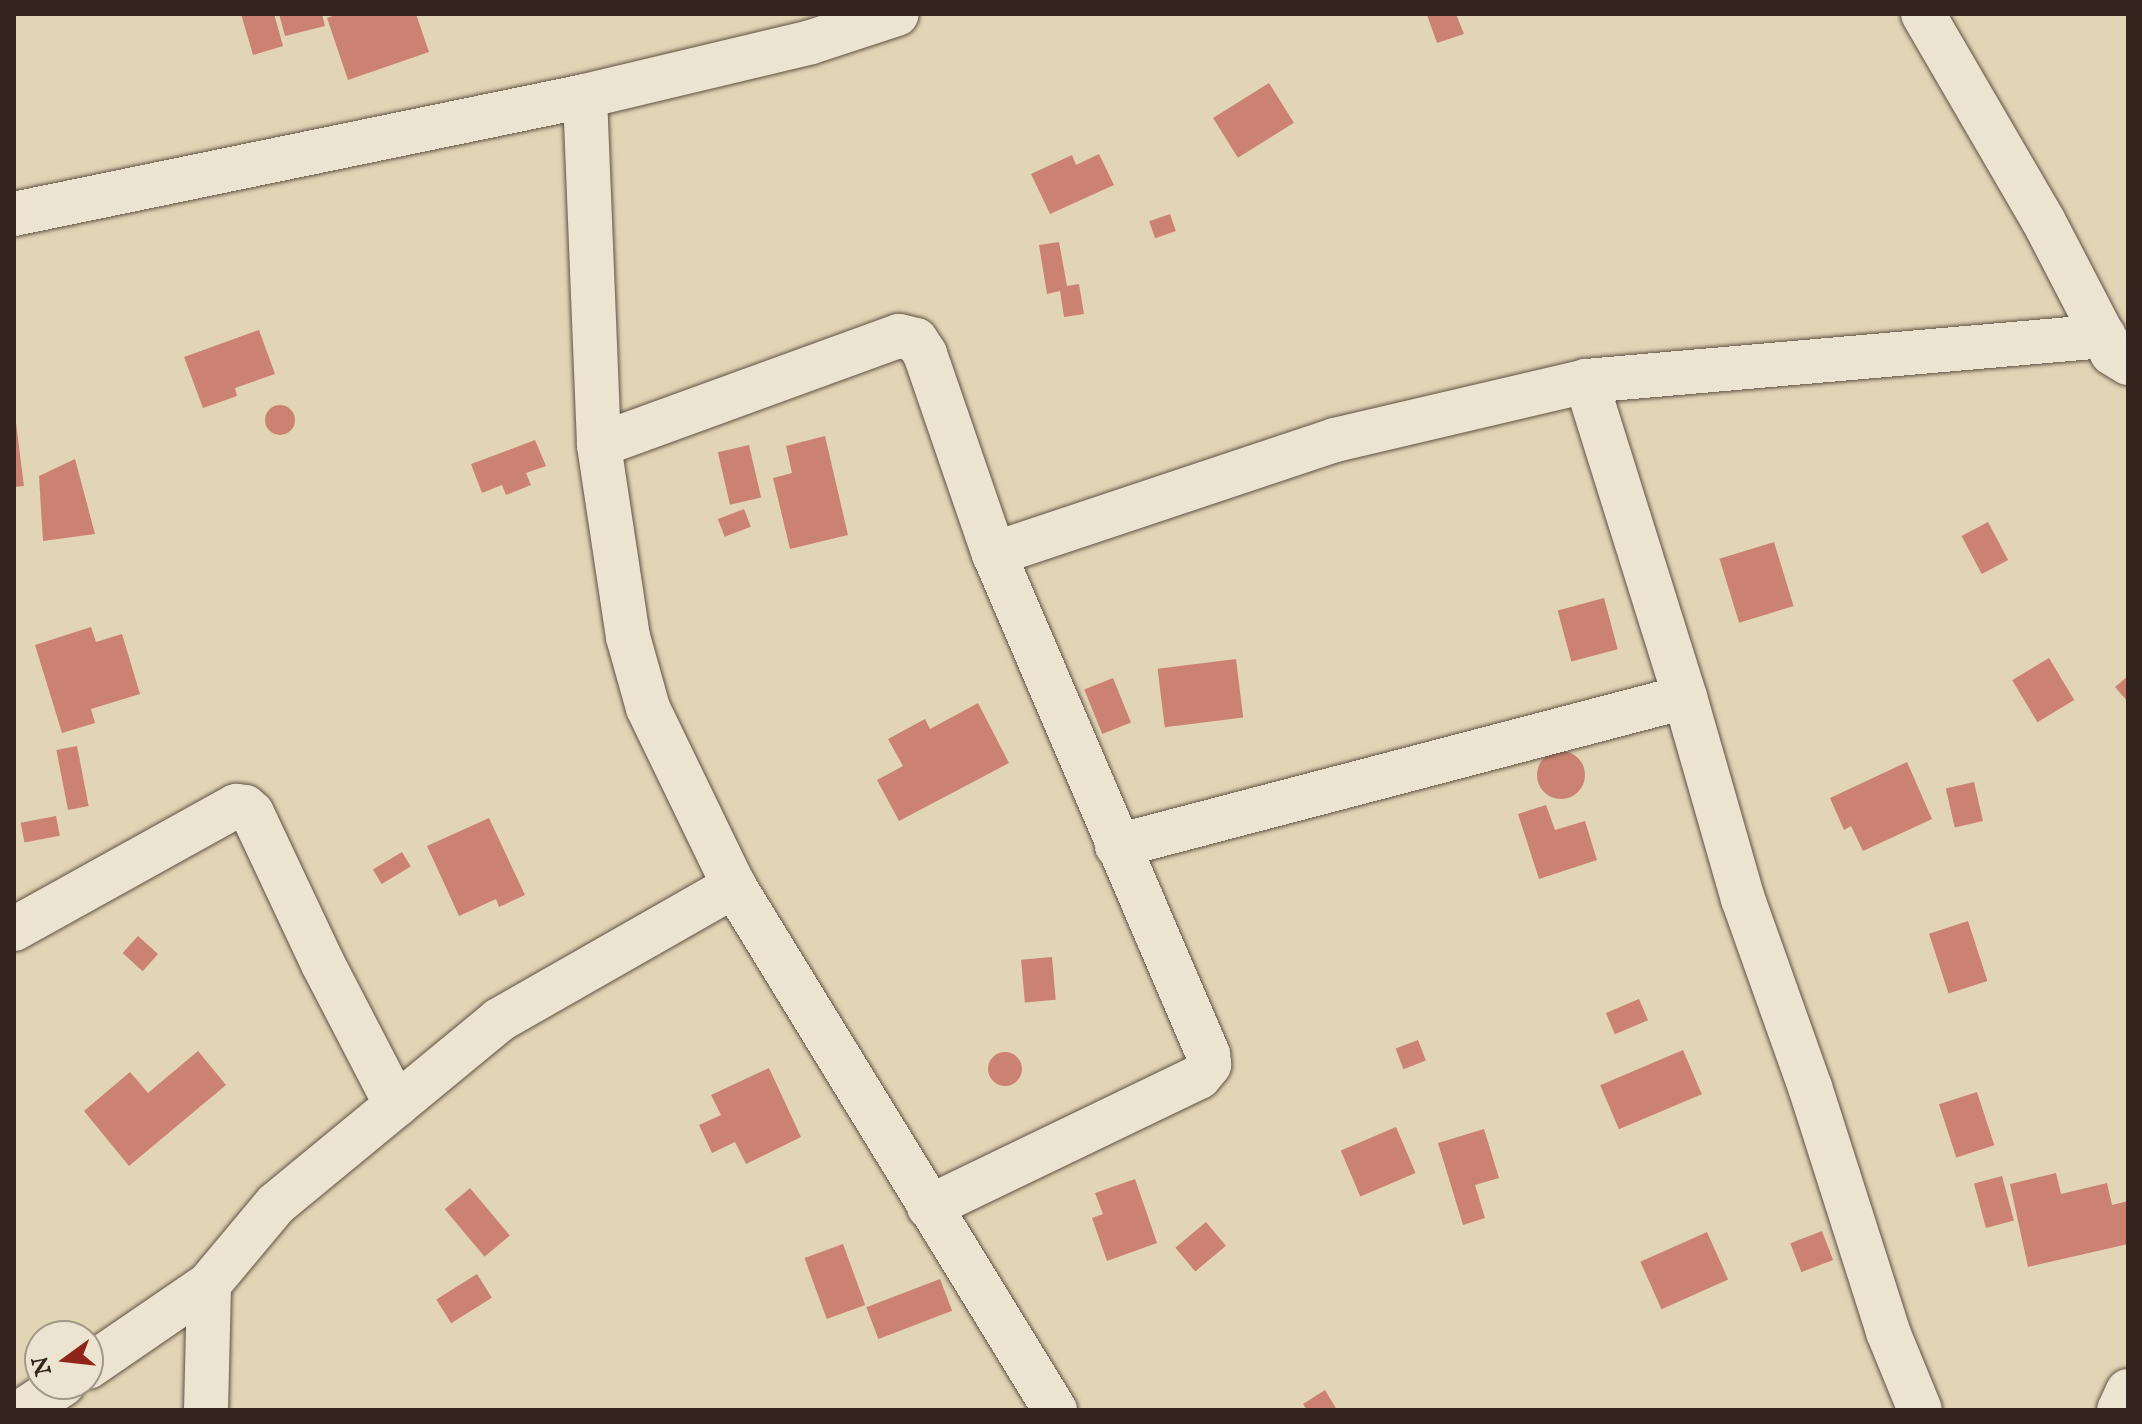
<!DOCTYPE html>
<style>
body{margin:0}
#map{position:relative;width:2142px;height:1424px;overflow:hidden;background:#e2d5b6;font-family:"IM FELL English",serif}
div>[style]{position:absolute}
.building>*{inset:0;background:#cc8272;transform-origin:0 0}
.round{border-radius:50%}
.roads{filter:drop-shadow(0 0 2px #5f5143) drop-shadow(0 0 2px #5f5143)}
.street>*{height:44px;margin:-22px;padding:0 22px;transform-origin:22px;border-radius:22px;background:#ece4d0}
span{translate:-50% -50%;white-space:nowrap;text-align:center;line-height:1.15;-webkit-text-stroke:7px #ece4d0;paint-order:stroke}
.frame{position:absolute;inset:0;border:16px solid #33251d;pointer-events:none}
.north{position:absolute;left:24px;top:1320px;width:80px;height:80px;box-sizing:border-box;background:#ece4d0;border:2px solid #a29888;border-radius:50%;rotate:255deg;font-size:22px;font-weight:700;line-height:32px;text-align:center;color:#33251d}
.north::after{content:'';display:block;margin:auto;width:28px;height:36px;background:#8f2418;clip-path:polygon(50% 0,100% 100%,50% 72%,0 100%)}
</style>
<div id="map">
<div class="building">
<div style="clip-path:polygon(241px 14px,274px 14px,283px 46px,253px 55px)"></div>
<div style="clip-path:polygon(279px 14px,322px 14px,325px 26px,285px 36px)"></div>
<div style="clip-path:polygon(338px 14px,416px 14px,429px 52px,348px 80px,327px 18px)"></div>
<div style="clip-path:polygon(1456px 14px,1464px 34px,1437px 43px,1427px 15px)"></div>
<div style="left:1269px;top:83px;width:47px;height:66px;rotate:58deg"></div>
<div style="clip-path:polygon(1099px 154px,1114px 185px,1050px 214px,1031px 174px,1072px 155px,1076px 165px)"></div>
<div style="left:1170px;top:214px;width:18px;height:22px;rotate:71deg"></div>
<div style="clip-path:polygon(1059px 242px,1067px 286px,1079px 284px,1084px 314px,1064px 317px,1060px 291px,1047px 294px,1039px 245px)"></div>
<div style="clip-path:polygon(259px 330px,275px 374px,235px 388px,237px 396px,203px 408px,184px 357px)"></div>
<div class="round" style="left:265px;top:405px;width:30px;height:30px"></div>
<div style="clip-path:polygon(14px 407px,24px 486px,14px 487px)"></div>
<div style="clip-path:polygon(825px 436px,848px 535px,790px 549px,773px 478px,792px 473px,786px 446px)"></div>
<div style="clip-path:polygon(535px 440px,546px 466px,526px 473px,531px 485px,506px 495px,502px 485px,482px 493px,471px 464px)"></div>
<div style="left:749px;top:445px;width:54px;height:32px;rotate:77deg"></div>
<div style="clip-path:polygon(75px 459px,95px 534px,43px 541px,39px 476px)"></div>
<div style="left:744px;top:509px;width:19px;height:28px;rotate:69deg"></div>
<div style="left:1988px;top:522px;width:43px;height:30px;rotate:62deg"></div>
<div style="left:1774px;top:542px;width:67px;height:57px;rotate:73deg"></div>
<div style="left:1604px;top:598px;width:53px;height:48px;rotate:75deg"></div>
<div style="clip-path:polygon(91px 627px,96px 642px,122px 634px,140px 694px,91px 709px,95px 723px,62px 733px,35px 645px)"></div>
<div style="left:2049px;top:658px;width:49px;height:43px;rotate:59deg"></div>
<div style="left:1236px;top:659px;width:59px;height:79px;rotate:83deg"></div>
<div style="clip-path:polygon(2128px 676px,2128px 702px,2115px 687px)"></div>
<div style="left:1113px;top:678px;width:48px;height:31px;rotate:68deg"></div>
<div style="clip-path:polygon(978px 703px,1009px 763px,899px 821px,877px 780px,903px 766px,888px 739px,925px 719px,930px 729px)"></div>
<div style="left:77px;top:746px;width:61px;height:21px;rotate:79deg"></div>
<div class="round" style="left:1537px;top:751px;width:48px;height:48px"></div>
<div style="clip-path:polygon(1907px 762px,1932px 819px,1863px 851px,1851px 826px,1844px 830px,1830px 798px)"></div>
<div style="left:1974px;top:782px;width:40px;height:29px;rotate:77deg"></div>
<div style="clip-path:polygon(1546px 805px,1555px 830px,1585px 821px,1597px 860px,1539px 879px,1518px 814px)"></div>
<div style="left:56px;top:816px;width:20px;height:36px;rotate:79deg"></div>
<div style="clip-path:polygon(489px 818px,525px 895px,499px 907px,496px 899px,459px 916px,427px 846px)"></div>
<div style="left:402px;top:852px;width:17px;height:34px;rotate:59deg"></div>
<div style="left:1968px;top:921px;width:63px;height:41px;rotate:72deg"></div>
<div style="left:138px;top:936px;width:27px;height:23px;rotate:42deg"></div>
<div style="left:1052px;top:957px;width:43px;height:31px;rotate:85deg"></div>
<div style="left:1639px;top:999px;width:23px;height:36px;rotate:67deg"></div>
<div style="left:1418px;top:1040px;width:22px;height:24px;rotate:69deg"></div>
<div style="left:1683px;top:1050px;width:48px;height:90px;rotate:67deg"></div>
<div style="clip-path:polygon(198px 1051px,226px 1085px,129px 1166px,84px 1111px,130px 1072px,148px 1093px)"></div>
<div class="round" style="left:988px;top:1052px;width:34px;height:34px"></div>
<div style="clip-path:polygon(769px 1068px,801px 1137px,746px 1164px,735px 1142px,712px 1153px,699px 1125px,721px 1115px,711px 1095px)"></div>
<div style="left:1977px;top:1092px;width:56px;height:40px;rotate:72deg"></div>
<div style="left:1396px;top:1127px;width:50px;height:60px;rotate:67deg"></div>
<div style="clip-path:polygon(1484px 1129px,1499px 1178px,1475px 1185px,1485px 1218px,1463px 1225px,1438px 1143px)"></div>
<div style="clip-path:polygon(2056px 1173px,2061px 1194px,2107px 1183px,2112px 1205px,2128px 1201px,2128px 1244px,2028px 1267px,2010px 1184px)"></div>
<div style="left:2002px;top:1176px;width:46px;height:29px;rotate:75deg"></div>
<div style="clip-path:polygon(1135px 1179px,1157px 1243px,1107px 1261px,1092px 1218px,1103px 1214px,1095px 1193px)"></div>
<div style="left:470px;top:1188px;width:62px;height:33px;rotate:50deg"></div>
<div style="left:1206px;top:1222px;width:31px;height:40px;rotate:50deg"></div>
<div style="left:1822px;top:1231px;width:31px;height:34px;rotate:69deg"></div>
<div style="left:1707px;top:1232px;width:52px;height:73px;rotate:66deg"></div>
<div style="left:843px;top:1244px;width:65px;height:41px;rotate:70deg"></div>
<div style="left:477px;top:1274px;width:28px;height:48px;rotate:58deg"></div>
<div style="left:940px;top:1279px;width:34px;height:79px;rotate:69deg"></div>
<div style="clip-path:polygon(1325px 1390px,1337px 1410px,1307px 1410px,1303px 1404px)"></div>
</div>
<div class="roads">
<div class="street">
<div style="left:1923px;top:14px;width:238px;rotate:59.8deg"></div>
<div style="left:2043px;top:220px;width:150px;rotate:62.6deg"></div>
<div style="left:2112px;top:353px;width:19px;rotate:32deg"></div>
<div style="left:585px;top:96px;width:349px;rotate:87.7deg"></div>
<div style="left:599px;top:445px;width:319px;rotate:-20deg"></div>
<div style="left:899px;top:336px;width:17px;rotate:13deg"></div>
<div style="left:916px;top:340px;width:17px;rotate:57deg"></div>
<div style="left:925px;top:354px;width:212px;rotate:71deg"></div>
<div style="left:994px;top:554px;width:360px;rotate:-18.5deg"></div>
<div style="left:1335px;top:440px;width:258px;rotate:-13.2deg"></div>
<div style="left:1586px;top:381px;width:331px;rotate:72.6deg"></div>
<div style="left:1685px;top:697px;width:210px;rotate:74deg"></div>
<div style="left:1743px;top:899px;width:200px;rotate:70.4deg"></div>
<div style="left:1810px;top:1087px;width:257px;rotate:72.3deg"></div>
<div style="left:1888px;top:1332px;width:84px;rotate:67.7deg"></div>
<div style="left:14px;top:214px;width:583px;rotate:-11.68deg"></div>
<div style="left:585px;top:96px;width:232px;rotate:-13.4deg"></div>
<div style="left:811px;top:42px;width:90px;rotate:-18deg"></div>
<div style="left:1586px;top:381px;width:520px;rotate:-4.96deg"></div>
<div style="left:1117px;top:846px;width:587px;rotate:-14.7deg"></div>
<div style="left:734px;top:886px;width:615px;rotate:58.51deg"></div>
<div style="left:14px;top:929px;width:254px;rotate:-29deg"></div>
<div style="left:236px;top:806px;width:9px;rotate:6deg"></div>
<div style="left:245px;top:807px;width:9px;rotate:41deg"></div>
<div style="left:252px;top:813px;width:167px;rotate:64.8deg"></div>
<div style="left:323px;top:964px;width:159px;rotate:62.6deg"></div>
<div style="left:929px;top:1207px;width:300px;rotate:-25.7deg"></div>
<div style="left:1199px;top:1077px;width:16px;rotate:-50deg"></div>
<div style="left:1209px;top:1065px;width:11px;rotate:-95deg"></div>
<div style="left:1208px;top:1054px;width:544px;rotate:-113.17deg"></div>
<div style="left:88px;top:1367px;width:147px;rotate:-34.4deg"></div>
<div style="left:24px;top:1410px;width:47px;rotate:-33.7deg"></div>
<div style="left:206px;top:1410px;width:126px;rotate:-88.6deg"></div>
<div style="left:209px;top:1284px;width:104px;rotate:-50.1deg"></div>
<div style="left:276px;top:1204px;width:289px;rotate:-39.5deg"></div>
<div style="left:499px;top:1020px;width:271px;rotate:-29.7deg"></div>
<div style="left:734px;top:886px;width:198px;rotate:-115.8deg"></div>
<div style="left:648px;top:708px;width:74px;rotate:-105.7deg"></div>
<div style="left:628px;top:637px;width:194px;rotate:-98.6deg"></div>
<div style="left:2119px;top:1410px;width:21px;rotate:-65deg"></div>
</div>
</div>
<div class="frame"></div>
<div class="north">N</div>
</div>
